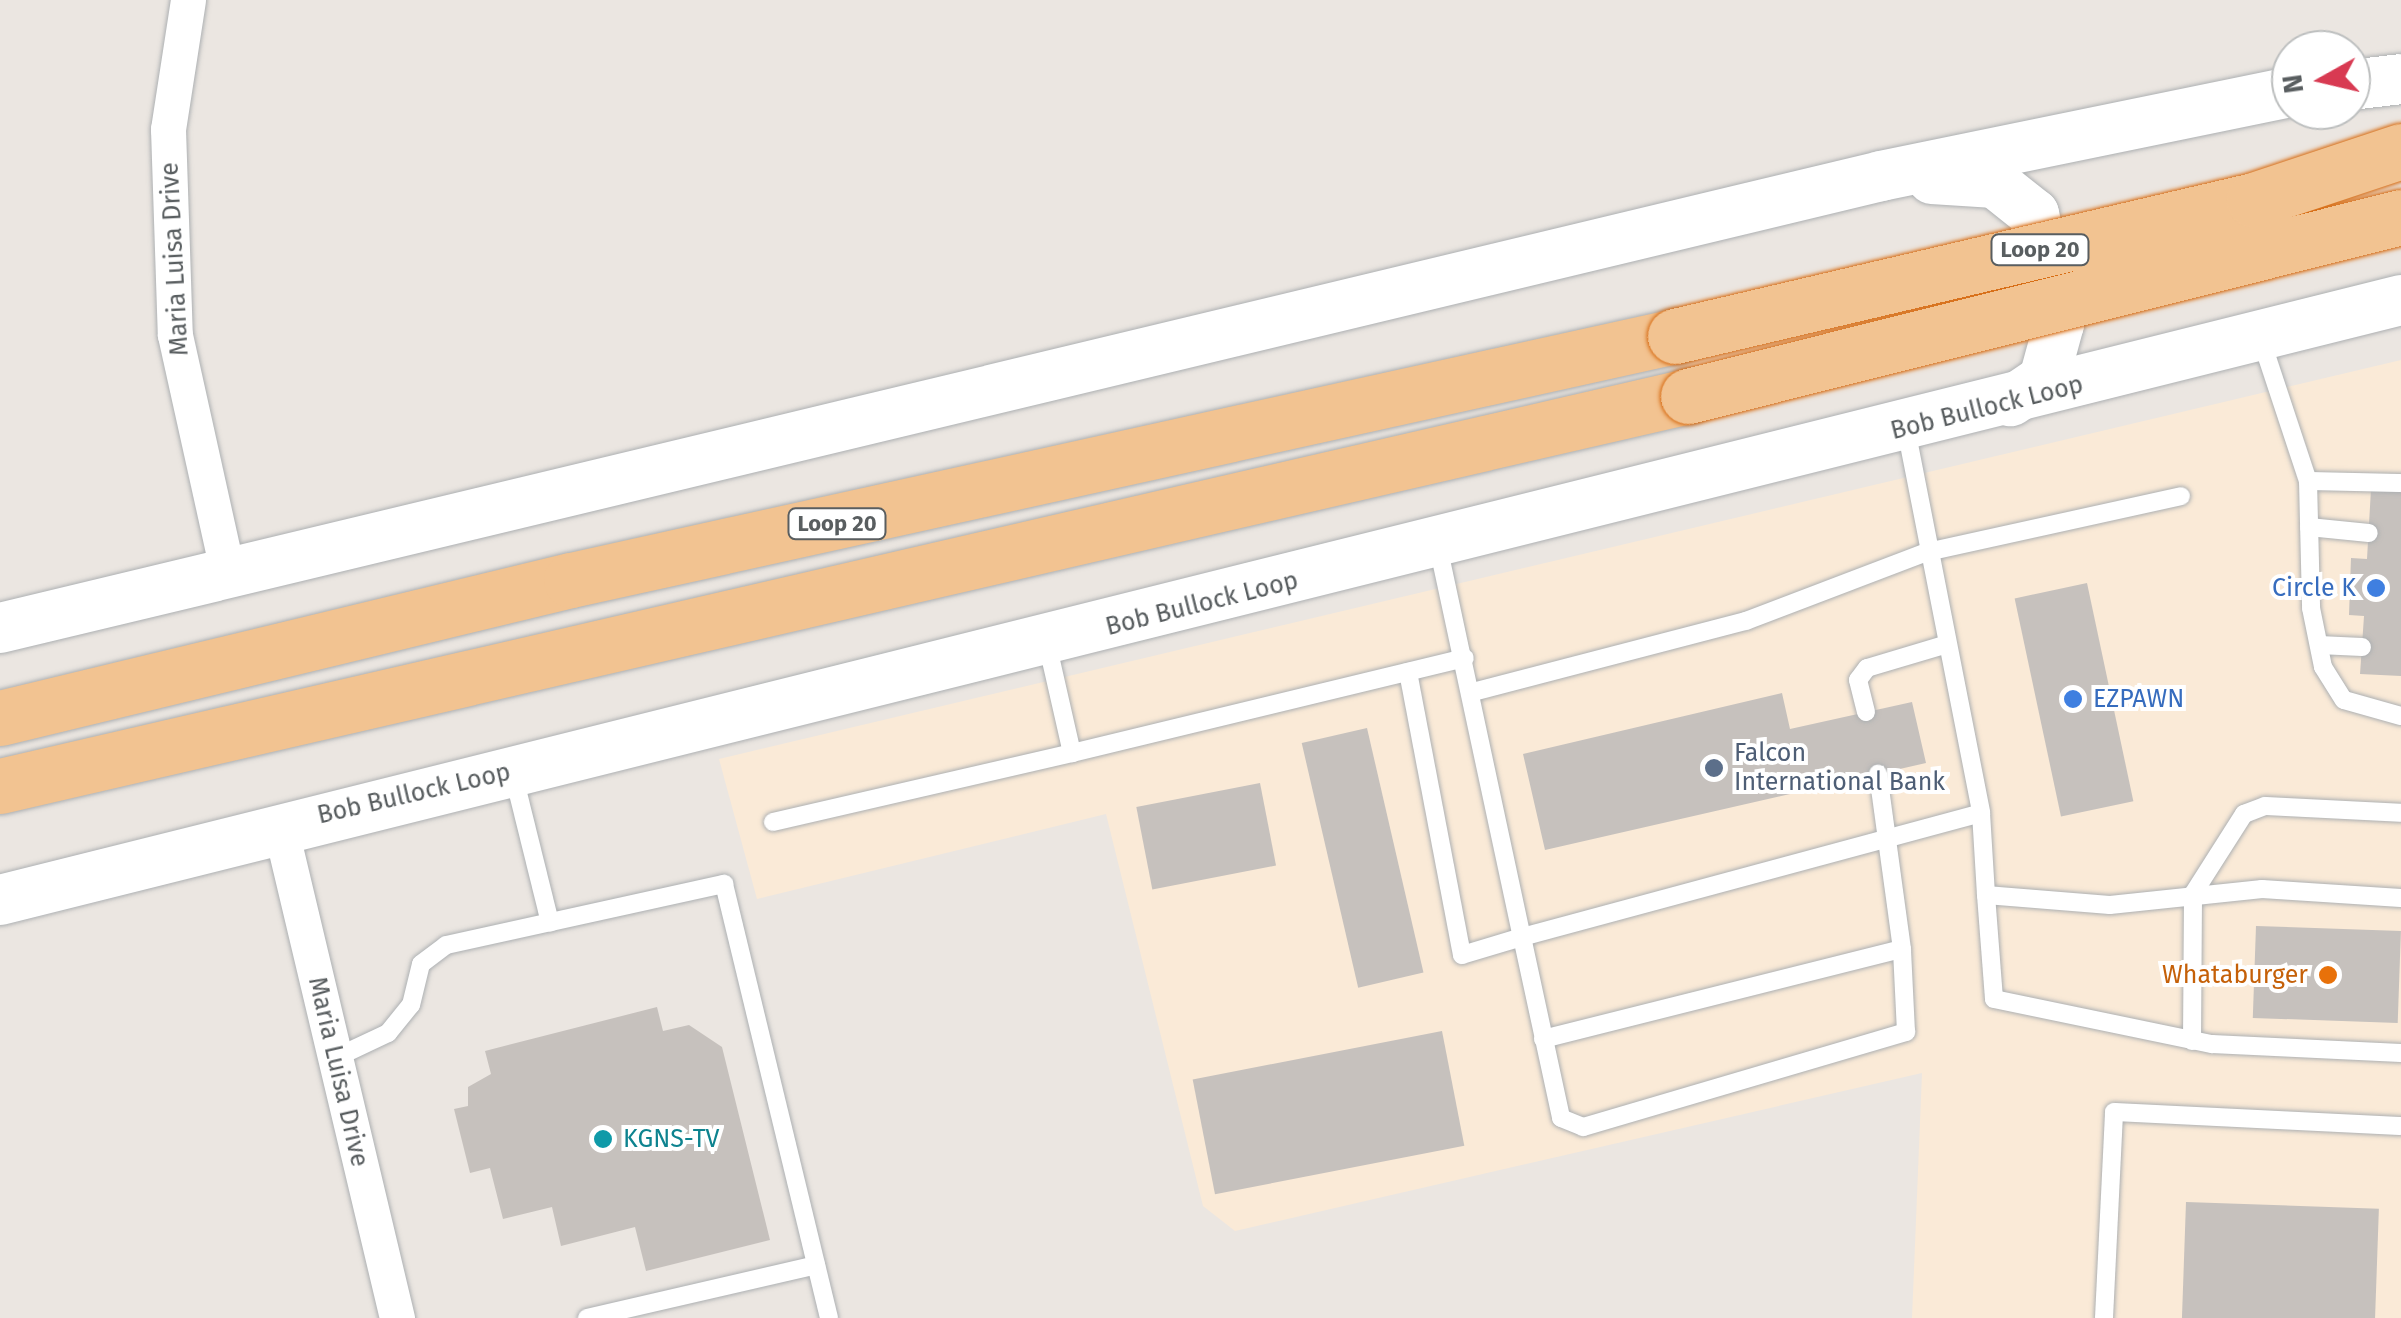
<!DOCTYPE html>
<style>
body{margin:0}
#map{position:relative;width:2401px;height:1318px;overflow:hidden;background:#ebe6e1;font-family:"Fira Sans",sans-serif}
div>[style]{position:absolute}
.commercial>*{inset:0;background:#faead7}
.building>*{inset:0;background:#c6c1bd;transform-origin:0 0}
.roads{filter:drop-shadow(0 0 2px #adb0b2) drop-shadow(0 0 2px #adb0b2)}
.service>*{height:18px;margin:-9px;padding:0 9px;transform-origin:9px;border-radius:9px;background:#fff}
.minor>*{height:35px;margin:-17.5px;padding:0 17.5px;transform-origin:17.5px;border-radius:17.5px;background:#fff}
.secondary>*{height:50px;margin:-25px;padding:0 25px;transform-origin:25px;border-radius:25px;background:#fff}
.motorway>*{height:55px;margin:-27.5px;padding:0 27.5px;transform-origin:27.5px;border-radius:27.5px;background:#f2c391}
.bridges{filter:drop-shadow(0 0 2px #d76d15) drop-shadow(0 0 2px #d76d15)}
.motorway-bridge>*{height:55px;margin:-27.5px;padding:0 27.5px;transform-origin:27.5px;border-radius:27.5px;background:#f2c391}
.dots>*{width:28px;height:28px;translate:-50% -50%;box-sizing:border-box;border:5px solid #fff;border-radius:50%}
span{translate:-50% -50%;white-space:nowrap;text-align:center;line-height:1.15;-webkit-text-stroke:8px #fff;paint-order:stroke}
.shield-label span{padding:2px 8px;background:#fff;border:2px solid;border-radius:8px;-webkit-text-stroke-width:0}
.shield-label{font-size:22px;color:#595e60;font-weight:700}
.street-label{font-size:25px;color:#595e60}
.shop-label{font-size:25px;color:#366cbe}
.right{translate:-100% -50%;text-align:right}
.left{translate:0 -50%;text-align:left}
.service-label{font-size:25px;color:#4e5e75}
.food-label{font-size:25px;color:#c56008}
.culture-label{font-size:25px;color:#0d838f}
.north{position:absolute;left:2271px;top:30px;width:100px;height:100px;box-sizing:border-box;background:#fff;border:2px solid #bdbfbf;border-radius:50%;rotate:262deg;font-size:28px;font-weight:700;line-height:40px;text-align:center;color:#595e60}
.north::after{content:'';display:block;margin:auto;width:35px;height:45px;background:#d83a52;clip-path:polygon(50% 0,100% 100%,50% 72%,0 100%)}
</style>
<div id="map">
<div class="commercial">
<div style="clip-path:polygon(2401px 360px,2401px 1318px,1912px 1318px,1922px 1073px,1235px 1231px,1203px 1206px,1106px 814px,757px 899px,719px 759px)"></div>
</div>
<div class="building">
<div style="clip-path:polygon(2371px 489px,2401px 490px,2401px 676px,2360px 674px,2364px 616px,2349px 615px,2351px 558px,2367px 559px)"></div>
<div style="left:2087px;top:583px;width:223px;height:74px;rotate:78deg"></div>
<div style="clip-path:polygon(1782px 693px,1790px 729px,1912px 702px,1926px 763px,1545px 850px,1523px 754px)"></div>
<div style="left:1367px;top:728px;width:251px;height:67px;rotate:77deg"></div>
<div style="left:1260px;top:783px;width:84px;height:126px;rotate:79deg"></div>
<div style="left:2256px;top:926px;width:145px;height:92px;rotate:2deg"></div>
<div style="clip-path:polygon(657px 1007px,663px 1031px,689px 1025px,722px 1047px,770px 1240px,646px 1271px,635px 1227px,561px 1246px,552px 1207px,503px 1219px,490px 1168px,470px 1173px,454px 1109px,468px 1106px,468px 1087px,491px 1074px,485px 1051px)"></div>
<div style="left:1442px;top:1031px;width:117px;height:254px;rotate:79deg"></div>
<div style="left:2186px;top:1202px;width:193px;height:116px;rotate:2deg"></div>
</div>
<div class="roads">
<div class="service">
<div style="left:2261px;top:339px;width:150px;rotate:71.7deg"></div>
<div style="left:1906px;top:429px;width:391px;rotate:78.9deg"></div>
<div style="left:1981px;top:813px;width:82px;rotate:86.5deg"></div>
<div style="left:1986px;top:895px;width:124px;rotate:4.6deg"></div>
<div style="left:2110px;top:905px;width:153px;rotate:-6deg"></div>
<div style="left:2262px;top:889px;width:139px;rotate:3.7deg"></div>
<div style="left:2401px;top:483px;width:93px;rotate:-178.8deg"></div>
<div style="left:2308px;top:481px;width:127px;rotate:88.6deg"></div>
<div style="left:2311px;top:608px;width:60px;rotate:78.5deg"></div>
<div style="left:2323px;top:667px;width:39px;rotate:58deg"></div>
<div style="left:2344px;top:700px;width:59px;rotate:15.7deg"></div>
<div style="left:2309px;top:527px;width:60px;rotate:5.7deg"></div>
<div style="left:1438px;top:546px;width:400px;rotate:77.9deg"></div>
<div style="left:1522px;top:937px;width:475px;rotate:-15.1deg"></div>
<div style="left:1047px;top:643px;width:113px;rotate:77.2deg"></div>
<div style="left:1072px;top:753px;width:404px;rotate:-13.6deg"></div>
<div style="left:2319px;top:645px;width:43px;rotate:2.7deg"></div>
<div style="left:1408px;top:672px;width:288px;rotate:79.2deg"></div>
<div style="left:1462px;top:955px;width:63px;rotate:-16.7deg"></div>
<div style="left:1522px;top:937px;width:185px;rotate:77.8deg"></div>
<div style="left:1561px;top:1118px;width:24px;rotate:22deg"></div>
<div style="left:1583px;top:1127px;width:337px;rotate:-16.4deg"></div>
<div style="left:1906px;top:1032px;width:83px;rotate:-92.8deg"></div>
<div style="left:1473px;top:692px;width:282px;rotate:-14.6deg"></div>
<div style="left:1746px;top:621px;width:194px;rotate:-20.9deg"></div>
<div style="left:1927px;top:552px;width:260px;rotate:-12.4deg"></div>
<div style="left:1866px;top:712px;width:33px;rotate:-104deg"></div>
<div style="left:1858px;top:680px;width:15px;rotate:-53deg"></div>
<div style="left:1867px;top:668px;width:80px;rotate:-16.6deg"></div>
<div style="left:513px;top:773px;width:154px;rotate:76.1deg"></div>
<div style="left:773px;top:822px;width:307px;rotate:-13deg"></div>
<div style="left:1986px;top:895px;width:104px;rotate:85.6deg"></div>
<div style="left:1994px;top:999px;width:223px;rotate:11.7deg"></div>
<div style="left:2212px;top:1044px;width:189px;rotate:2.7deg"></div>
<div style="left:1543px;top:1039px;width:370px;rotate:-14.1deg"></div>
<div style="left:1902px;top:949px;width:177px;rotate:-97.8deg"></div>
<div style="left:2192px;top:1041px;width:147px;rotate:-89.6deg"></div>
<div style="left:2193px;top:894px;width:95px;rotate:-57.5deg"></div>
<div style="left:2244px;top:814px;width:22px;rotate:-21deg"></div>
<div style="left:2265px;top:806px;width:136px;rotate:2.9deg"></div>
<div style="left:335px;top:1058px;width:59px;rotate:-25.3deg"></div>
<div style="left:388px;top:1033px;width:36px;rotate:-51deg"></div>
<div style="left:411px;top:1005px;width:42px;rotate:-76.3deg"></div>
<div style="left:421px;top:964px;width:31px;rotate:-37deg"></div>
<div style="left:446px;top:945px;width:285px;rotate:-12.4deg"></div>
<div style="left:724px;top:884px;width:447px;rotate:76.4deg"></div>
<div style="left:587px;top:1318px;width:235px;rotate:-13deg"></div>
<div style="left:2104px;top:1318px;width:206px;rotate:-87.2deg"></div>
<div style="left:2114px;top:1112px;width:287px;rotate:2.8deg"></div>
</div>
<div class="minor">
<div style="left:188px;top:0;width:131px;rotate:98.8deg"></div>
<div style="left:168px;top:129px;width:206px;rotate:88.1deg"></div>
<div style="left:175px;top:335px;width:245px;rotate:77.5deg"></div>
<div style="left:280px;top:826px;width:506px;rotate:76.62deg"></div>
</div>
<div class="secondary">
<div style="left:2351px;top:85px;width:50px;rotate:-6.8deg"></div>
<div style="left:1932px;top:179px;width:63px;rotate:3.6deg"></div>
<div style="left:1995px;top:183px;width:50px;rotate:38.5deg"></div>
<div style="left:2034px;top:214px;width:113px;rotate:77.2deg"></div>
<div style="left:2059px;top:324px;width:57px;rotate:105.3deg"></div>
<div style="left:2044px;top:379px;width:40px;rotate:146deg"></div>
<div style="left:0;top:628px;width:1935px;rotate:-13.51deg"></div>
<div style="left:1881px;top:176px;width:419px;rotate:-11.6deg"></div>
<div style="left:0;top:900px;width:2475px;rotate:-14.03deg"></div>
</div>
<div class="motorway">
<div style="left:0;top:718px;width:587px;rotate:-13.59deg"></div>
<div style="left:571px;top:580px;width:1131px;rotate:-12.46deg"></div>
<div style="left:0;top:786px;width:1732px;rotate:-13.01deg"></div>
</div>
</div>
<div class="bridges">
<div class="motorway-bridge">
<div style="left:1675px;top:336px;width:595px;rotate:-13.22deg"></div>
<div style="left:2254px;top:200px;width:155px;rotate:-18.4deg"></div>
<div style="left:1688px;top:396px;width:735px;rotate:-14.09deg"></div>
</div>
</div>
<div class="dots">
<div style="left:2376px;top:588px;background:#3f7fe0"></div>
<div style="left:2073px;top:699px;background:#3f7fe0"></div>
<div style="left:1714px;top:768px;background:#5c6f8a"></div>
<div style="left:2328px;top:975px;background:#e8710a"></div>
<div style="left:603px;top:1139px;background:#0f9aa8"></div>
</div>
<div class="shield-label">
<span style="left:2040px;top:250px">Loop 20</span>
<span style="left:837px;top:524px">Loop 20</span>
</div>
<div class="street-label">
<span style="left:175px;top:259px;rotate:-93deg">Maria Luisa Drive</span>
<span style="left:1987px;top:408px;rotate:-14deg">Bob Bullock Loop</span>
<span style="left:1202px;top:604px;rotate:-14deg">Bob Bullock Loop</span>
<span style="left:414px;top:794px;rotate:-13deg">Bob Bullock Loop</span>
<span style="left:338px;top:1072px;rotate:77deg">Maria Luisa Drive</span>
</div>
<div class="shop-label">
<span class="right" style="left:2356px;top:588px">Circle K</span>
<span class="left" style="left:2093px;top:699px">EZPAWN</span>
</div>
<div class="service-label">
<span class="left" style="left:1734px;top:768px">Falcon<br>International Bank</span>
</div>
<div class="food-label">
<span class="right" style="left:2308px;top:975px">Whataburger</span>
</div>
<div class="culture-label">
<span class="left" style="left:623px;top:1139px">KGNS-TV</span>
</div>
<div class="north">N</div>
</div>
